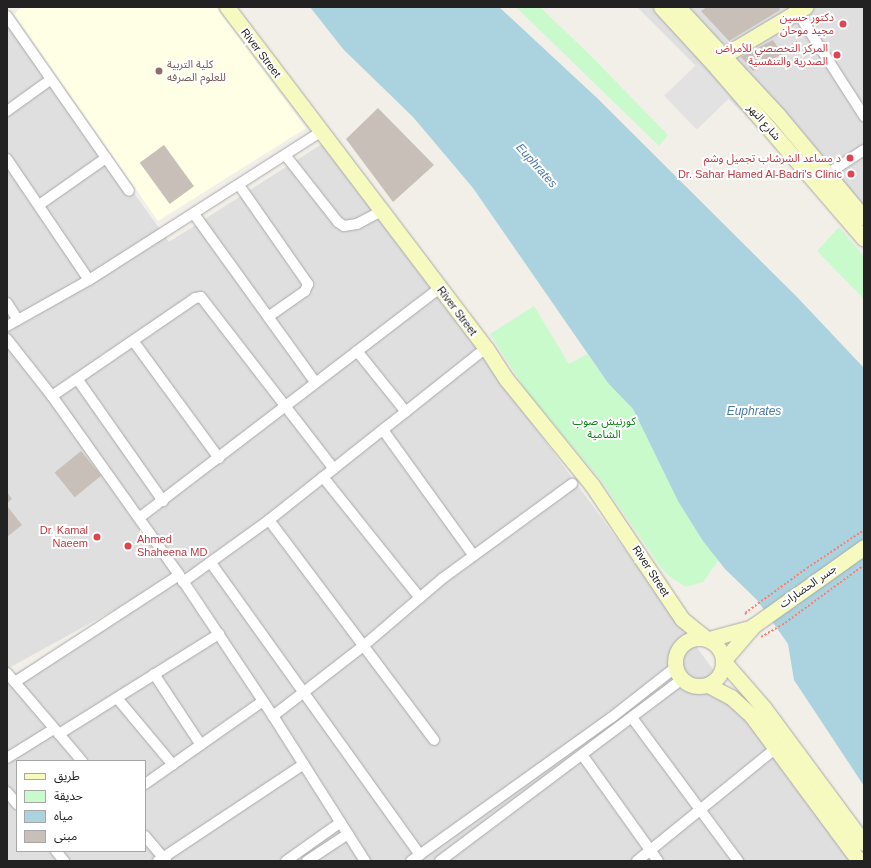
<!DOCTYPE html>
<meta charset="utf-8">
<style>
body{margin:0}
#map{position:relative;width:871px;height:868px;overflow:hidden;background:#f2efe9;font-family:Helvetica,"Noto Sans Arabic",sans-serif}
div>[style]{position:absolute}
.residential>*{inset:0;background:#e0dfdf}
.education>*{inset:0;background:#ffffe5}
.park>*{inset:0;background:#c8facc}
.parking>*{inset:0;background:#e2e2e2;transform-origin:0 0}
.water>*{inset:0;background:#aad3df}
.building>*{inset:0;background:#c7bfb8;transform-origin:0 0}
.path>*{height:1.5px;margin-top:-0.75px;transform-origin:0;background:repeating-linear-gradient(90deg,#fa8072 0 2px,transparent 0 4px)}
.roads{filter:drop-shadow(0 0 1px #a9a9a9) drop-shadow(0 0 1px #a9a9a9)}
.street>*{height:10px;margin:-5px;padding:0 5px;transform-origin:5px;border-radius:5px;background:#fff}
.secondary>*{height:15px;margin:-7.5px;padding:0 7.5px;transform-origin:7.5px;border-radius:7.5px;background:#f7fabf}
.secondary>.ring{margin:-7.5px;padding:0;box-sizing:content-box;background:none;border:15px solid #f7fabf;border-radius:50%}
.dots>*{width:11px;height:11px;translate:-50% -50%;box-sizing:border-box;border:2px solid #fff;border-radius:50%}
span{translate:-50% -50%;white-space:nowrap;text-align:center;line-height:1.15;-webkit-text-stroke:4px #fff;paint-order:stroke}
.health-label{font-size:11px;color:#be3a42}
.right{translate:-100% -50%;text-align:right}
.left{translate:0 -50%;text-align:left}
.street-label{font-size:11px;color:#222}
.education-label{font-size:11px;color:#785e54}
.park-label{font-size:11px;color:#0c8416}
.water-label{font-size:12px;color:#4a7aab;font-style:italic}
.frame{position:absolute;inset:0;border:8px solid #222;pointer-events:none}
.legend{position:absolute;left:16px;top:760px;width:130px;height:92px;box-sizing:border-box;background:#fff;border:1px solid #a7a7a7;margin:0;padding:5px 7px;list-style:none;font-size:12px;color:#222}
.legend li{display:flex;align-items:center;gap:8px;height:20px}
.legend b{width:20px;border:1px solid #a7a7a7}
</style>
<div id="map">
<div class="residential">
<div style="clip-path:polygon(637px 7px,864px 7px,864px 234px)"></div>
<div style="clip-path:polygon(7px 16px,169px 242px,325px 142px,854px 861px,363px 861px,185px 571px,7px 669px)"></div>
<div style="clip-path:polygon(evenodd,186px 577px,360px 861px,7px 861px,7px 678px,186px 577px,17px 761px,145px 761px,145px 851px,17px 851px,17px 761px)"></div>
</div>
<div class="education">
<div style="clip-path:polygon(22px 7px,216px 7px,306px 128px,158px 221px,14px 14px)"></div>
</div>
<div class="park">
<div style="clip-path:polygon(516px 7px,540px 7px,591px 56px,668px 135px,659px 146px)"></div>
<div style="clip-path:polygon(839px 227px,864px 256px,864px 299px,817px 251px)"></div>
<div style="clip-path:polygon(534px 306px,569px 364px,587px 354px,608px 383px,633px 409px,678px 501px,718px 561px,703px 582px,686px 587px,670px 577px,662px 569px,600px 479px,527px 392px,490px 334px)"></div>
</div>
<div class="parking">
<div style="left:698px;top:63px;width:47px;height:47px;rotate:46deg"></div>
</div>
<div class="water">
<div style="clip-path:polygon(310px 7px,499px 7px,596px 97px,797px 297px,864px 368px,864px 786px,794px 680px,788px 644px,757px 600px,725px 569px,703px 541px,678px 501px,633px 409px,608px 383px,473px 188px,413px 117px,343px 49px)"></div>
</div>
<div class="building">
<div style="clip-path:polygon(707px 7px,779px 7px,780px 10px,729px 41px,701px 11px)"></div>
<div style="clip-path:polygon(773px 40px,782px 54px,753px 71px,741px 57px)"></div>
<div style="clip-path:polygon(378px 108px,434px 165px,393px 202px,346px 139px)"></div>
<div style="left:164px;top:145px;width:51px;height:30px;rotate:54deg"></div>
<div style="left:81px;top:451px;width:32px;height:34px;rotate:51deg"></div>
<div style="clip-path:polygon(7px 492px,12px 499px,7px 503px)"></div>
<div style="clip-path:polygon(7px 506px,22px 525px,7px 537px)"></div>
</div>
<div class="path">
<div style="left:746px;top:615px;width:2px;rotate:-117deg"></div>
<div style="left:745px;top:613px;width:77px;rotate:-36deg"></div>
<div style="left:807px;top:568px;width:69px;rotate:-33.7deg"></div>
<div style="left:761px;top:637px;width:24px;rotate:-30deg"></div>
<div style="left:782px;top:625px;width:102px;rotate:-36.2deg"></div>
</div>
<div class="roads">
<div class="street">
<div style="left:794px;top:7px;width:130px;rotate:57.3deg"></div>
<div style="left:7px;top:16px;width:213px;rotate:55.1deg"></div>
<div style="left:7px;top:111px;width:53px;rotate:-35.8deg"></div>
<div style="left:286px;top:156px;width:84px;rotate:51.8deg"></div>
<div style="left:338px;top:222px;width:7px;rotate:34deg"></div>
<div style="left:344px;top:226px;width:13px;rotate:-9deg"></div>
<div style="left:357px;top:224px;width:27px;rotate:-28deg"></div>
<div style="left:7px;top:159px;width:146px;rotate:55.9deg"></div>
<div style="left:827px;top:174px;width:44px;rotate:-33deg"></div>
<div style="left:239px;top:185px;width:121px;rotate:55.1deg"></div>
<div style="left:308px;top:284px;width:8px;rotate:113deg"></div>
<div style="left:305px;top:291px;width:45px;rotate:144.9deg"></div>
<div style="left:39px;top:205px;width:82px;rotate:-35deg"></div>
<div style="left:194px;top:214px;width:208px;rotate:54.2deg"></div>
<div style="left:7px;top:303px;width:20px;rotate:57deg"></div>
<div style="left:7px;top:326px;width:94px;rotate:-29.3deg"></div>
<div style="left:89px;top:280px;width:274px;rotate:-32.6deg"></div>
<div style="left:7px;top:339px;width:73px;rotate:51.7deg"></div>
<div style="left:52px;top:396px;width:219px;rotate:54.6deg"></div>
<div style="left:179px;top:575px;width:169px;rotate:56.3deg"></div>
<div style="left:273px;top:716px;width:172px;rotate:57.6deg"></div>
<div style="left:134px;top:342px;width:144px;rotate:53.8deg"></div>
<div style="left:357px;top:351px;width:78px;rotate:51.2deg"></div>
<div style="left:78px;top:380px;width:148px;rotate:54.9deg"></div>
<div style="left:52px;top:396px;width:173px;rotate:-34.4deg"></div>
<div style="left:195px;top:298px;width:6px;rotate:-9deg"></div>
<div style="left:201px;top:297px;width:217px;rotate:52.3deg"></div>
<div style="left:383px;top:430px;width:154px;rotate:54.2deg"></div>
<div style="left:323px;top:477px;width:155px;rotate:51.3deg"></div>
<div style="left:139px;top:518px;width:379px;rotate:-37.4deg"></div>
<div style="left:269px;top:520px;width:275px;rotate:53.1deg"></div>
<div style="left:211px;top:563px;width:359px;rotate:54.4deg"></div>
<div style="left:183px;top:582px;width:106px;rotate:-35.8deg"></div>
<div style="left:269px;top:520px;width:277px;rotate:-38.4deg"></div>
<div style="left:7px;top:673px;width:116px;rotate:49.6deg"></div>
<div style="left:154px;top:674px;width:85px;rotate:56.5deg"></div>
<div style="left:15px;top:682px;width:196px;rotate:-33.1deg"></div>
<div style="left:117px;top:698px;width:87px;rotate:50.1deg"></div>
<div style="left:273px;top:716px;width:113px;rotate:-37.8deg"></div>
<div style="left:362px;top:647px;width:106px;rotate:-40.4deg"></div>
<div style="left:443px;top:578px;width:160px;rotate:-36.1deg"></div>
<div style="left:633px;top:719px;width:177px;rotate:53.5deg"></div>
<div style="left:59px;top:734px;width:189px;rotate:-32deg"></div>
<div style="left:583px;top:756px;width:129px;rotate:54.5deg"></div>
<div style="left:7px;top:758px;width:55px;rotate:-31.7deg"></div>
<div style="left:145px;top:784px;width:144px;rotate:-35.1deg"></div>
<div style="left:7px;top:792px;width:16px;rotate:50deg"></div>
<div style="left:145px;top:836px;width:33px;rotate:50deg"></div>
<div style="left:56px;top:851px;width:13px;rotate:51deg"></div>
<div style="left:158px;top:861px;width:175px;rotate:-33.6deg"></div>
<div style="left:286px;top:861px;width:67px;rotate:-35.3deg"></div>
<div style="left:307px;top:861px;width:49px;rotate:-33.4deg"></div>
<div style="left:411px;top:861px;width:246px;rotate:-35.6deg"></div>
<div style="left:611px;top:718px;width:83px;rotate:-38.1deg"></div>
<div style="left:440px;top:861px;width:303px;rotate:-36.9deg"></div>
<div style="left:637px;top:861px;width:179px;rotate:-39.1deg"></div>
</div>
<div class="secondary">
<div style="left:227px;top:7px;width:428px;rotate:52.8deg"></div>
<div style="left:486px;top:348px;width:38px;rotate:57deg"></div>
<div style="left:507px;top:380px;width:135px;rotate:51deg"></div>
<div style="left:592px;top:485px;width:161px;rotate:56.1deg"></div>
<div style="left:682px;top:619px;width:32px;rotate:39deg"></div>
<div style="left:661px;top:7px;width:83px;rotate:47.4deg"></div>
<div style="left:717px;top:68px;width:225px;rotate:49.3deg"></div>
<div style="left:678px;top:7px;width:147px;rotate:47.2deg"></div>
<div style="left:778px;top:115px;width:134px;rotate:50.1deg"></div>
<div style="left:723px;top:56px;width:96px;rotate:-30.9deg"></div>
<div class="ring" style="left:675px;top:638px;width:33px;height:33px"></div>
<div style="left:709px;top:639px;width:41px;rotate:-15.4deg"></div>
<div style="left:724px;top:660px;width:45px;rotate:-49.5deg"></div>
<div style="left:753px;top:626px;width:136px;rotate:-35.4deg"></div>
<div style="left:724px;top:662px;width:61px;rotate:49deg"></div>
<div style="left:764px;top:708px;width:168px;rotate:53.5deg"></div>
<div style="left:708px;top:685px;width:26px;rotate:28deg"></div>
<div style="left:731px;top:697px;width:27px;rotate:42deg"></div>
<div style="left:751px;top:715px;width:182px;rotate:53.5deg"></div>
</div>
</div>
<div class="dots">
<div style="left:843px;top:24px;background:#e0444e"></div>
<div style="left:837px;top:55px;background:#e0444e"></div>
<div style="left:159px;top:71px;background:#8d6e63"></div>
<div style="left:850px;top:158px;background:#e0444e"></div>
<div style="left:851px;top:174px;background:#e0444e"></div>
<div style="left:97px;top:537px;background:#e0444e"></div>
<div style="left:128px;top:546px;background:#e0444e"></div>
</div>
<div class="health-label">
<span class="right" style="left:834px;top:24px">دكتور حسين<br>مجيد موحان</span>
<span class="right" style="left:828px;top:55px">المركز التخصصي للأمراض<br>الصدرية والتنفسية</span>
<span class="right" style="left:841px;top:158px">د مساعد الشرشاب تجميل وشم</span>
<span class="right" style="left:842px;top:174px">Dr. Sahar Hamed Al-Badri's Clinic</span>
<span class="right" style="left:88px;top:537px">Dr. Kamal<br>Naeem</span>
<span class="left" style="left:137px;top:546px">Ahmed<br>Shaheena MD</span>
</div>
<div class="street-label">
<span style="left:261px;top:53px;rotate:53deg">River Street</span>
<span style="left:764px;top:122px;rotate:49deg">شارع النهر</span>
<span style="left:457px;top:311px;rotate:53deg">River Street</span>
<span style="left:651px;top:571px;rotate:57deg">River Street</span>
<span style="left:808px;top:586px;rotate:-35deg">جسر الحضارات</span>
</div>
<div class="education-label">
<span class="left" style="left:167px;top:71px">كلية التربية<br>للعلوم الصرفه</span>
</div>
<div class="park-label">
<span style="left:604px;top:428px">كورنيش صوب<br>الشامية</span>
</div>
<div class="water-label">
<span style="left:536px;top:166px;rotate:48deg">Euphrates</span>
<span style="left:754px;top:412px">Euphrates</span>
</div>
<div class="frame"></div>
<ul class="legend">
<li><b style="height:5px;background:#f7fabf"></b>طريق</li>
<li><b style="height:11px;background:#c8facc"></b>حديقة</li>
<li><b style="height:11px;background:#aad3df"></b>مياه</li>
<li><b style="height:11px;background:#c7bfb8"></b>مبنى</li>
</ul>
</div>
